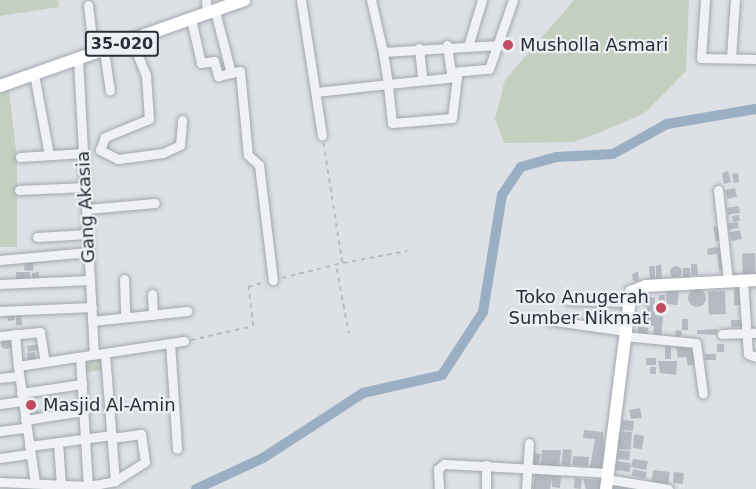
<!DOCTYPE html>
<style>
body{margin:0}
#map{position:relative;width:756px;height:489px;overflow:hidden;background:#dde0e5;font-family:"DejaVu Sans",sans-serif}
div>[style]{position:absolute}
.green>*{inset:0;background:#c3cfbf;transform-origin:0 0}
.river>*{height:10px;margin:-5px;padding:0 5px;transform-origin:5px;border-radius:5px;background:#9aafc3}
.building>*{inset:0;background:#b5bac2;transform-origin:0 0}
.round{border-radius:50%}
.path>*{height:1.5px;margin-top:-0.75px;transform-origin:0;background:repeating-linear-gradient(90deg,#b7bbc0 0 4.5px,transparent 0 9px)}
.roads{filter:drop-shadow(0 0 2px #a3a7ae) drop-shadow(0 0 2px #a3a7ae)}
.minor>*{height:9px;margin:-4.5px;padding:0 4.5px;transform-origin:4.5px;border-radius:4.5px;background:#eff1f4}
.major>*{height:12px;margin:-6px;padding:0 6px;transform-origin:6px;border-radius:6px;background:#fff}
.dots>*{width:16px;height:16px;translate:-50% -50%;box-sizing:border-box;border:3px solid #eceff3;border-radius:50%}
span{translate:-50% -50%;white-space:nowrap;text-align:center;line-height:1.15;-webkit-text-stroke:4.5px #eceff3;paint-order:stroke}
.shield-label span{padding:2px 4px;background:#eceff3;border:2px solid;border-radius:4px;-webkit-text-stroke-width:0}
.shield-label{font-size:16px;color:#282f3a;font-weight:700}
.poi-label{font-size:18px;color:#282f3a}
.left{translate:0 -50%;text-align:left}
.right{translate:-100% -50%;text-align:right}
.street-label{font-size:18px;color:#282f3a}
</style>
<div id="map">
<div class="green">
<div style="clip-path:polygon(0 0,58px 0,59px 7px,0 16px)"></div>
<div style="clip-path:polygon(574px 0,689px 0,686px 71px,645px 113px,596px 134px,573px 142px,504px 143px,495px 119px,505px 80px)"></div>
<div style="clip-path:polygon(9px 90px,17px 159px,17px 247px,0 247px,0 94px)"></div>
<div style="left:103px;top:356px;width:14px;height:21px;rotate:82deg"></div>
</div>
<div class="river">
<div style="left:196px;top:489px;width:74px;rotate:-24.8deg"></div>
<div style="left:263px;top:458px;width:119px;rotate:-33deg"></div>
<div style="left:363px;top:393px;width:81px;rotate:-12.8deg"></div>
<div style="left:442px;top:375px;width:75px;rotate:-56.9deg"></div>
<div style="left:483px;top:312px;width:119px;rotate:-80.8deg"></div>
<div style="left:502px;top:195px;width:34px;rotate:-56deg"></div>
<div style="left:521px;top:167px;width:36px;rotate:-16deg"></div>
<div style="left:556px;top:157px;width:57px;rotate:-3deg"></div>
<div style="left:613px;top:154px;width:62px;rotate:-29.1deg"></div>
<div style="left:667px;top:124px;width:90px;rotate:-9.6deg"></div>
</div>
<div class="building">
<div style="left:505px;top:39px;width:7px;height:11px;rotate:8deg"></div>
<div style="clip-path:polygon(728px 171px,731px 182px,724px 184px,722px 173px)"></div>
<div style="clip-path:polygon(738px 173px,739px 182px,734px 183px,732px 174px)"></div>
<div style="left:735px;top:188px;width:9px;height:10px;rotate:77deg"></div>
<div style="left:739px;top:206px;width:7px;height:12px;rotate:82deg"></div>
<div style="left:739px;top:215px;width:6px;height:7px;rotate:81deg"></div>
<div style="left:738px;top:222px;width:6px;height:10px;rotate:81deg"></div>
<div style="left:720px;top:226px;width:14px;height:7px;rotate:78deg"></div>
<div style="left:740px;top:230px;width:9px;height:11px;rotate:77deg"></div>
<div style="clip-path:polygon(716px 247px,724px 250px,726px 270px,719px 271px,717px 254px,708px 255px,707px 249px)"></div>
<div style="left:755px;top:253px;width:24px;height:13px;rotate:88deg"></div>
<div style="left:25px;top:261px;width:9px;height:9px;rotate:6deg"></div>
<div style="clip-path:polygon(661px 264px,662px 280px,656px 280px,656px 266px)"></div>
<div style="clip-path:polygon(691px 264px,697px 264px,698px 275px,691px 275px)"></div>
<div class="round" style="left:670px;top:266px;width:12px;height:12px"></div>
<div style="clip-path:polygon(649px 266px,655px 266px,655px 279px,650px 279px)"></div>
<div style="left:690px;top:268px;width:9px;height:7px;rotate:90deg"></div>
<div style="clip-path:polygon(638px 271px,639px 281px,633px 281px,632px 274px)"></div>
<div style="left:30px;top:272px;width:9px;height:14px;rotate:90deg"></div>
<div style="clip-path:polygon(39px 272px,39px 279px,32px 279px,32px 273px)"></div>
<div style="clip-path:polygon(742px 286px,740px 305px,734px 305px,734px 287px)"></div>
<div style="left:667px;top:288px;width:12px;height:16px;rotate:5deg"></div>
<div class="round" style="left:688px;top:289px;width:18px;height:18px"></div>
<div style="left:725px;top:291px;width:23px;height:17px;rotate:88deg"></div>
<div style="clip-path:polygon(659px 295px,665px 295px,665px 307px,658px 306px)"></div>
<div style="clip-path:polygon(645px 296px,655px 298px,655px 315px,663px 316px,661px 338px,653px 337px,654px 326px,646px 326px,647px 307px,636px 304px)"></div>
<div style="clip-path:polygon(7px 313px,14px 315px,15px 320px,8px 321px)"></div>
<div style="clip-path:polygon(16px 314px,21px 314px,22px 325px,16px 325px)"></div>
<div style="left:682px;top:319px;width:6px;height:11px"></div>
<div style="left:743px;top:320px;width:7px;height:12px;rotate:90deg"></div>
<div style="clip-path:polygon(638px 326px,649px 328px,645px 338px,637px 337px)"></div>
<div style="clip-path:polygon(717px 329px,717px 335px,697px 334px,697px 330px)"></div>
<div style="clip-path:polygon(681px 330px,682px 335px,676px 337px,675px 331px)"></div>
<div class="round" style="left:0.5px;top:337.5px;width:11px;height:11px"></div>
<div style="left:39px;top:344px;width:6px;height:12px;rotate:81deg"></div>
<div style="left:665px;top:344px;width:6px;height:15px"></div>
<div style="clip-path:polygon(697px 344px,699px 362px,688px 366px,686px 357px,678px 358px,676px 347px)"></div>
<div style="left:717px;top:344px;width:7px;height:8px"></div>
<div style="left:35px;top:352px;width:7px;height:8px;rotate:82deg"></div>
<div style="left:705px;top:354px;width:11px;height:6px"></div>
<div style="left:646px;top:358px;width:10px;height:7px"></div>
<div style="clip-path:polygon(658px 361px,677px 361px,676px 375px,660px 373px)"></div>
<div style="left:650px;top:367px;width:6px;height:7px"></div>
<div style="left:36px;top:392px;width:23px;height:12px;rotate:83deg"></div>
<div style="clip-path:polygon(640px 408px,642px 418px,631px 419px,629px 410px)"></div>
<div style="left:622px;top:420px;width:12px;height:10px;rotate:5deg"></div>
<div style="clip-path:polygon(584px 430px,603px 432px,606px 469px,590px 467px,595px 439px,583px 438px)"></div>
<div style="left:619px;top:431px;width:13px;height:18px;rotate:4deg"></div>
<div style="clip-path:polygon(634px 434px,644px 436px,642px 449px,633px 448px)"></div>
<div style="left:563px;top:449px;width:9px;height:16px;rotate:6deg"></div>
<div style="clip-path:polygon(542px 450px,561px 450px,559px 468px,540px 467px)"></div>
<div style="left:618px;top:450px;width:12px;height:9px;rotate:5deg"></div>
<div style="left:531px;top:452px;width:10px;height:12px;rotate:11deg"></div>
<div style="left:573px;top:456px;width:16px;height:9px;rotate:4deg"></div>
<div style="clip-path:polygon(633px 459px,648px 461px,646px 470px,631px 467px)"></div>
<div style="left:616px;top:461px;width:15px;height:9px;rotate:8deg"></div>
<div style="left:633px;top:469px;width:14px;height:7px;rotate:12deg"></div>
<div style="left:653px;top:470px;width:17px;height:12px;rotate:7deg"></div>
<div style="left:674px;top:472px;width:10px;height:11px;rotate:6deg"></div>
<div style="clip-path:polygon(535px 474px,561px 476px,560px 488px,552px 487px,552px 479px,550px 489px,533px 489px)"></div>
<div style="left:575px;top:478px;width:7px;height:10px;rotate:8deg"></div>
<div style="clip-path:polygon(583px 479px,602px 480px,602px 489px,586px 489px)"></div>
<div style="clip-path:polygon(613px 485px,628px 488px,628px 489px,612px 489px)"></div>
</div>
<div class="path">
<div style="left:343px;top:263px;width:65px;rotate:-10.6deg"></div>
<div style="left:337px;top:269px;width:66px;rotate:79.5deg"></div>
<div style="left:282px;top:278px;width:62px;rotate:-14deg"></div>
<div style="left:342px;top:263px;width:123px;rotate:-98.9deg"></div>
<div style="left:191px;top:340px;width:64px;rotate:-12.7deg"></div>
<div style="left:253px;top:326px;width:39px;rotate:-97deg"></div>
<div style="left:248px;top:287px;width:18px;rotate:-16deg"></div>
</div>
<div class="roads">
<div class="minor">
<div style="left:206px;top:0;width:14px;rotate:86deg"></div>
<div style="left:301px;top:0;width:137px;rotate:81.2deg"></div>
<div style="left:705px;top:0;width:58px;rotate:93.9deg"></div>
<div style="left:701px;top:58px;width:55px;rotate:1deg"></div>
<div style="left:88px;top:5px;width:49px;rotate:83deg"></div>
<div style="left:191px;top:19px;width:45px;rotate:77.2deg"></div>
<div style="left:201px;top:63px;width:13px;rotate:-9deg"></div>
<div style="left:214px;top:61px;width:16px;rotate:75deg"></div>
<div style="left:218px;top:76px;width:13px;rotate:-13deg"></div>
<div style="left:231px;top:73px;width:64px;rotate:-104.5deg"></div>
<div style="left:132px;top:41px;width:37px;rotate:68deg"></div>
<div style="left:146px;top:75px;width:44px;rotate:86.1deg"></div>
<div style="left:149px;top:119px;width:48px;rotate:157.8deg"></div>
<div style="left:105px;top:137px;width:14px;rotate:111deg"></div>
<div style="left:100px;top:150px;width:20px;rotate:27deg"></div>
<div style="left:118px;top:159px;width:45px;rotate:-7.6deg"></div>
<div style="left:163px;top:153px;width:19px;rotate:-25deg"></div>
<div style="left:180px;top:145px;width:25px;rotate:-85deg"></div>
<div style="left:469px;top:43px;width:45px;rotate:-73.2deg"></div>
<div style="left:447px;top:45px;width:27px;rotate:82deg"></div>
<div style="left:451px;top:72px;width:38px;rotate:-5deg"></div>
<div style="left:489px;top:69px;width:73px;rotate:-70.8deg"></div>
<div style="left:419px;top:48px;width:29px;rotate:84deg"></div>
<div style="left:104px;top:51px;width:40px;rotate:81.5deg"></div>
<div style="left:383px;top:52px;width:116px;rotate:-3.5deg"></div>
<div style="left:731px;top:58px;width:58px;rotate:-86.1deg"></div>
<div style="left:78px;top:59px;width:296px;rotate:86.9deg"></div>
<div style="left:231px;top:73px;width:9px;rotate:-13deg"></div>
<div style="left:240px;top:71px;width:84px;rotate:84.6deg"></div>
<div style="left:248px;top:155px;width:15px;rotate:42deg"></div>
<div style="left:259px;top:165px;width:116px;rotate:83.1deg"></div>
<div style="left:34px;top:74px;width:82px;rotate:79.5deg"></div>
<div style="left:316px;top:92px;width:72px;rotate:-6.3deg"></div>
<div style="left:388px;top:84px;width:69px;rotate:-5.8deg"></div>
<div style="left:457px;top:77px;width:41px;rotate:97deg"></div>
<div style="left:452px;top:118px;width:60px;rotate:175.2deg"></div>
<div style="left:392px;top:123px;width:39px;rotate:-96deg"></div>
<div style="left:388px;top:84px;width:32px;rotate:-99deg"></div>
<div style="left:383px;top:52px;width:53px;rotate:-103deg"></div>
<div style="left:20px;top:157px;width:64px;rotate:-3.6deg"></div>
<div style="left:19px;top:190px;width:66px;rotate:-2.6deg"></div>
<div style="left:718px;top:190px;width:92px;rotate:83.7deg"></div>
<div style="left:87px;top:209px;width:68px;rotate:-5deg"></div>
<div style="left:37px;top:237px;width:51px;rotate:-3.4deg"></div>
<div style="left:0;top:260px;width:89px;rotate:-5.1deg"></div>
<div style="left:124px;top:279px;width:38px;rotate:88deg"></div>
<div style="left:743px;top:281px;width:73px;rotate:86.1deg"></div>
<div style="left:748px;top:354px;width:9px;rotate:21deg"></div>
<div style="left:0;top:284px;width:90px;rotate:-2.5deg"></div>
<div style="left:152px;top:294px;width:21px;rotate:87deg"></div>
<div style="left:568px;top:300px;width:60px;rotate:1.9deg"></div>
<div style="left:0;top:311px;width:92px;rotate:-2.5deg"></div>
<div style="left:548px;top:320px;width:78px;rotate:8.1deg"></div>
<div style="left:92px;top:321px;width:96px;rotate:-6deg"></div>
<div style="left:15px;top:334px;width:32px;rotate:85deg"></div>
<div style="left:722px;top:334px;width:34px;rotate:-2deg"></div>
<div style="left:0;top:336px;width:40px;rotate:-5.7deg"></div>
<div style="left:40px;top:332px;width:30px;rotate:81deg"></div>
<div style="left:624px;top:336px;width:72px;rotate:5.6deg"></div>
<div style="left:696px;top:343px;width:51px;rotate:82.2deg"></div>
<div style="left:170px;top:343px;width:106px;rotate:86.2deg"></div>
<div style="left:80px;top:357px;width:129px;rotate:86.5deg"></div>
<div style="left:0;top:378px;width:19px;rotate:-6deg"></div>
<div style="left:21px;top:393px;width:62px;rotate:-8.4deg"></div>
<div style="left:0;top:404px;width:22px;rotate:-8deg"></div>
<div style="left:25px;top:420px;width:60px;rotate:-8.7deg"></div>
<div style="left:0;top:431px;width:26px;rotate:-7deg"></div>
<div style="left:112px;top:438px;width:29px;rotate:-8deg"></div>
<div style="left:141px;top:434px;width:28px;rotate:82deg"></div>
<div style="left:145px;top:462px;width:36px;rotate:148deg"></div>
<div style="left:58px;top:442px;width:44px;rotate:86.1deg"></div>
<div style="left:29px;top:446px;width:84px;rotate:-7.5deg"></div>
<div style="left:0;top:458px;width:30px;rotate:-8deg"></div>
<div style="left:486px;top:465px;width:24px;rotate:90deg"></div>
<div style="left:607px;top:479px;width:62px;rotate:9.3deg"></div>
<div style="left:0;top:482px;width:88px;rotate:2.6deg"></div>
<div style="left:88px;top:486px;width:27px;rotate:-10deg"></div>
<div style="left:115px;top:481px;width:128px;rotate:-94.5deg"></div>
<div style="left:35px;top:483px;width:118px;rotate:-98.3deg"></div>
<div style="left:18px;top:366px;width:168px;rotate:-8.6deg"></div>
<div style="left:439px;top:489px;width:20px;rotate:-93deg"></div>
<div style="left:438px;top:469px;width:8px;rotate:-40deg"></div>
<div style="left:444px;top:464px;width:164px;rotate:3.1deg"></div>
<div style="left:526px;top:489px;width:46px;rotate:-86.3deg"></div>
</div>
<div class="major">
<div style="left:0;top:86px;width:259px;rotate:-19.4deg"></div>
<div style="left:606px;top:489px;width:199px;rotate:-82.8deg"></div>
<div style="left:631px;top:292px;width:16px;rotate:-22deg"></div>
<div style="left:646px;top:286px;width:110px;rotate:-3.1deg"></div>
</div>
</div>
<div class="dots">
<div style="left:508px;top:45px;background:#c14b5e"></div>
<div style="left:661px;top:308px;background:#c14b5e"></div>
<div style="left:31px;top:405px;background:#c14b5e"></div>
</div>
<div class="shield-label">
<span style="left:122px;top:44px">35-020</span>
</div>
<div class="poi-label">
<span class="left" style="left:520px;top:45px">Musholla Asmari</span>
<span class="right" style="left:649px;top:308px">Toko Anugerah<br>Sumber Nikmat</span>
<span class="left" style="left:43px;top:405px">Masjid Al-Amin</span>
</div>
<div class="street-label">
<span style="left:86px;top:207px;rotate:-93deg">Gang Akasia</span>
</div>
</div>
